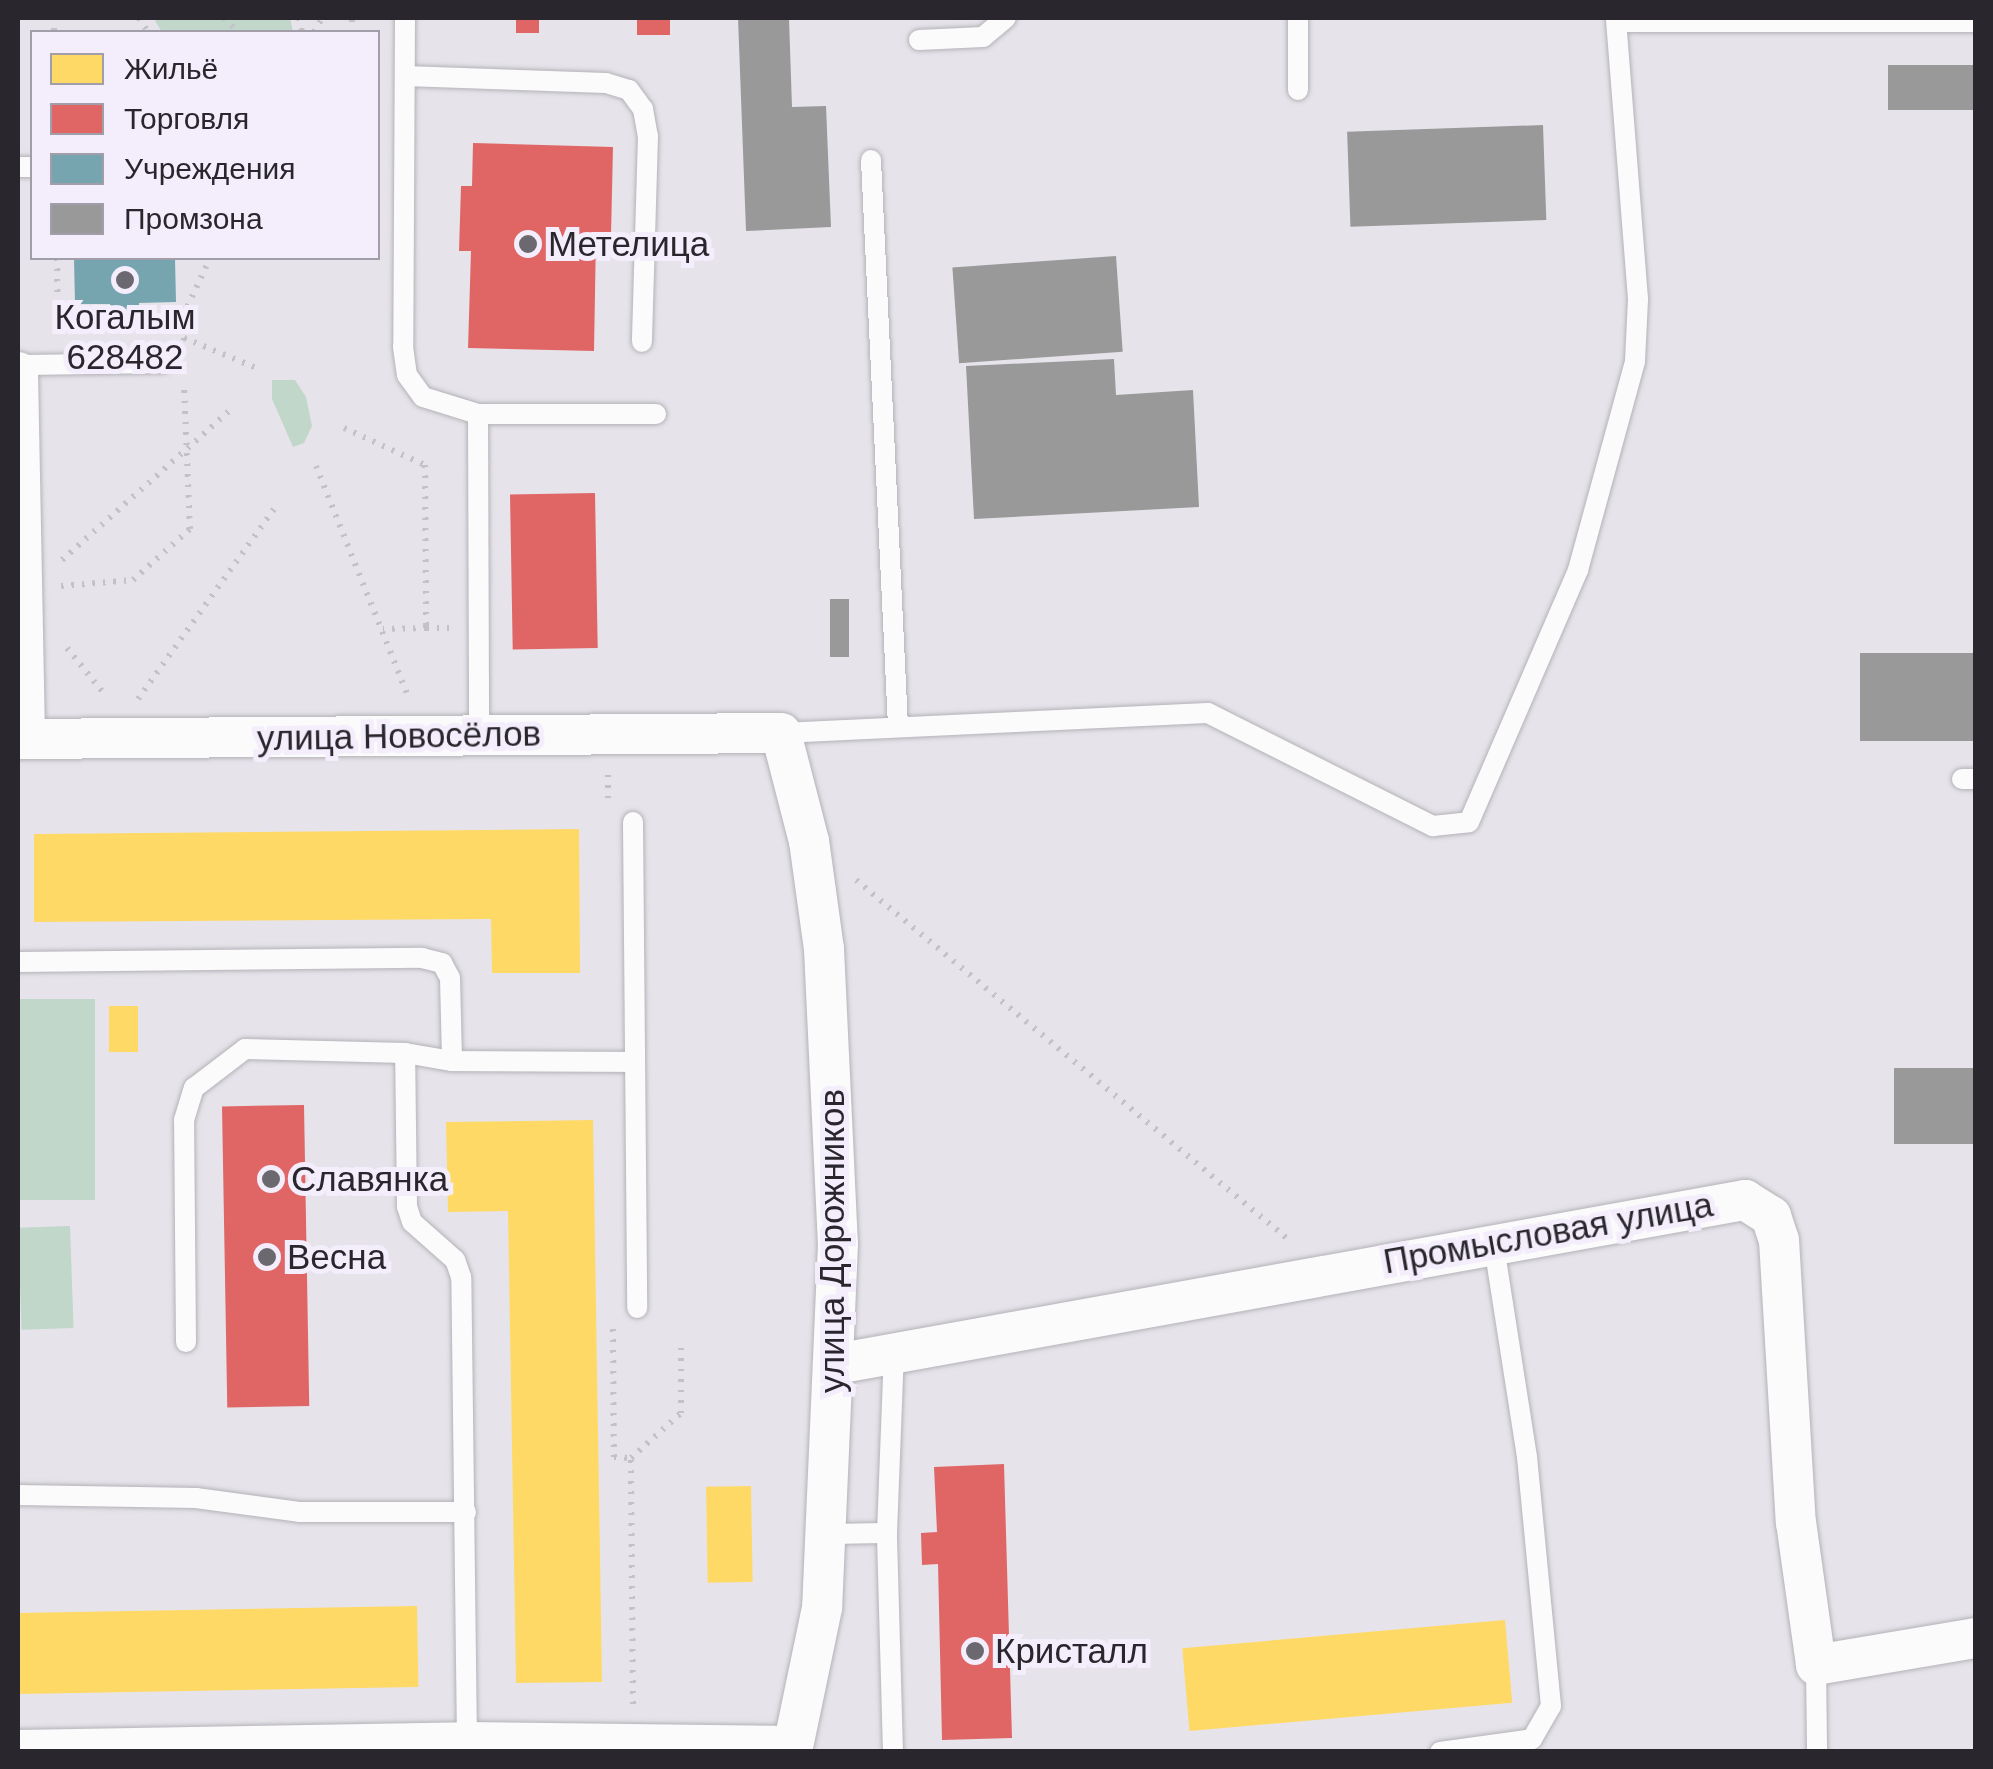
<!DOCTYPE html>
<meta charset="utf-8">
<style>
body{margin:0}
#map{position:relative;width:1993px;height:1769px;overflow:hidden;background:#e6e4ea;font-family:Arial,sans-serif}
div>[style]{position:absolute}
.green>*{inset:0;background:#c0d7ca;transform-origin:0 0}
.homes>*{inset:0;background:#ffd966;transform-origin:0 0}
.shops>*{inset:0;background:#e06666;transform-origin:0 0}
.public>*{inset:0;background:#76a5af}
.industry>*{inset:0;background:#999;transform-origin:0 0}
.path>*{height:6px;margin-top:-3px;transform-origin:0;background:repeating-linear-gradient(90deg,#c4c2c6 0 2.5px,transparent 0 10.5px)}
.roads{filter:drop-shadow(0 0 2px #b4b2b8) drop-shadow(0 0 2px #b4b2b8)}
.service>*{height:20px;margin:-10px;padding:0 10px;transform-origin:10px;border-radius:10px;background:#fbfbfc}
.minor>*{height:40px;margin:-20px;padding:0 20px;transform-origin:20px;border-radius:20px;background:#fbfbfc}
.dots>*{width:28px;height:28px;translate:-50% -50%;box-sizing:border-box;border:5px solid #f3edfc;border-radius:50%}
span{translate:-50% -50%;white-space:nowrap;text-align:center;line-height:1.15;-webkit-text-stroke:10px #f3edfc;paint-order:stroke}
.poi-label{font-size:35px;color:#29272d}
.left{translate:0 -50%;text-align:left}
.street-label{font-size:35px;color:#29272d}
.frame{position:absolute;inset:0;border:20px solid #29272d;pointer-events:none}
.legend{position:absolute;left:30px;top:30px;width:350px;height:230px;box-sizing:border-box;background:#f3edfc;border:2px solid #a29ea9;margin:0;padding:12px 18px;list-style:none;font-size:30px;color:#29272d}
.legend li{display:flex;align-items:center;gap:20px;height:50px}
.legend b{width:50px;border:2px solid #a29ea9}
</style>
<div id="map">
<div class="green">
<div style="clip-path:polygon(161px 18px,290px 18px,293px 32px,162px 32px,155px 21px)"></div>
<div style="clip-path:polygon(272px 380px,295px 380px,306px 397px,312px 426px,304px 443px,293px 447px,272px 399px)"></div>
<div style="left:95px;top:999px;width:201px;height:77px;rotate:90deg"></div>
<div style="left:70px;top:1226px;width:102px;height:52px;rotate:88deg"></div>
</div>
<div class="homes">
<div style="clip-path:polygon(579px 829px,580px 973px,492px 973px,491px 919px,34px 922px,34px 834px)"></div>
<div style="left:109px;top:1006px;width:29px;height:46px"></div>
<div style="clip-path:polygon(593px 1120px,602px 1682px,516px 1683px,508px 1211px,448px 1212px,446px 1122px)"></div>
<div style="left:751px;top:1486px;width:96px;height:45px;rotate:89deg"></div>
<div style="left:417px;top:1606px;width:81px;height:399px;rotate:89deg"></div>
<div style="left:1505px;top:1620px;width:83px;height:324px;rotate:85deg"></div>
</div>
<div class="shops">
<div style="left:516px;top:18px;width:23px;height:15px"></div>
<div style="left:637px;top:18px;width:33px;height:17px"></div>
<div style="clip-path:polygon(473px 143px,613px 147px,611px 236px,596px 236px,594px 351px,468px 348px,471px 251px,459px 251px,461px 186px,472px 186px)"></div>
<div style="left:595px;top:493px;width:155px;height:85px;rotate:89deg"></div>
<div style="left:304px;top:1105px;width:301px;height:82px;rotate:89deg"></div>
<div style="clip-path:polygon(1004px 1464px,1012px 1738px,942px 1740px,938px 1564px,922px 1565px,921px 1533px,937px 1532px,934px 1467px)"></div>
</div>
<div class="public">
<div style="clip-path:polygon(74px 258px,175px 258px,176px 302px,139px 303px,140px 320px,110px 320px,110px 304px,75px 304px)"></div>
</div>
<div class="industry">
<div style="clip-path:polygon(738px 18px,789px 18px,792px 107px,826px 106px,831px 227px,746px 231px)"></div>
<div style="left:1888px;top:65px;width:85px;height:45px"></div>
<div style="left:1543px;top:125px;width:95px;height:196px;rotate:88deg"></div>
<div style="left:1116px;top:256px;width:96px;height:164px;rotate:86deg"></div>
<div style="clip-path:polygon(1114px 359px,1116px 395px,1193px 390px,1199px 507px,974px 519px,966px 366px)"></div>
<div style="left:830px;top:599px;width:19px;height:58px"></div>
<div style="left:1976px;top:653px;width:88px;height:116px;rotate:90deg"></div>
<div style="left:1976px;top:1068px;width:76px;height:82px;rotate:90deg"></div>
</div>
<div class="path">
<div style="left:54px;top:18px;width:14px;rotate:90deg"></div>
<div style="left:139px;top:18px;width:17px;rotate:57deg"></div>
<div style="left:224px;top:18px;width:20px;rotate:45deg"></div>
<div style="left:299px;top:18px;width:14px;rotate:78deg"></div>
<div style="left:314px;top:32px;width:16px;rotate:-60deg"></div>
<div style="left:352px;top:32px;width:14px;rotate:-90deg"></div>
<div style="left:57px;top:258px;width:78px;rotate:89.3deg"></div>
<div style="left:184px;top:338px;width:81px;rotate:22.5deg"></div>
<div style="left:184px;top:340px;width:24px;rotate:-92deg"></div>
<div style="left:183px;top:316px;width:64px;rotate:-65deg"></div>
<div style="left:344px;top:428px;width:89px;rotate:24.6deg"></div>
<div style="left:425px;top:465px;width:163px;rotate:89.6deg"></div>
<div style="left:426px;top:628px;width:43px;rotate:178.7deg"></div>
<div style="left:316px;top:466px;width:248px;rotate:68.2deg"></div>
<div style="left:62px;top:560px;width:230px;rotate:-41.7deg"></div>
<div style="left:61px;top:586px;width:72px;rotate:-4.8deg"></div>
<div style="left:133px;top:580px;width:76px;rotate:-41.8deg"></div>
<div style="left:190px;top:529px;width:146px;rotate:-92.4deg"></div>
<div style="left:426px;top:628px;width:23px"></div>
<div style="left:67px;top:648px;width:62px;rotate:50.9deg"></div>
<div style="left:138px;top:699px;width:239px;rotate:-54.4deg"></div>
<div style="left:608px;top:775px;width:27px;rotate:90deg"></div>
<div style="left:856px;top:880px;width:563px;rotate:39.74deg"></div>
<div style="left:613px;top:1329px;width:128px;rotate:89.6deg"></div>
<div style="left:614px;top:1457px;width:17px;rotate:3deg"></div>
<div style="left:633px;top:1704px;width:246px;rotate:-90.5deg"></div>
<div style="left:631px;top:1458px;width:67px;rotate:-42deg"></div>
<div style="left:681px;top:1413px;width:71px;rotate:-90deg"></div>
</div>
<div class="roads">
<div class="service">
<div style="left:405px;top:18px;width:329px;rotate:90.3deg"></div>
<div style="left:403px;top:347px;width:28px;rotate:82deg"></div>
<div style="left:407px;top:375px;width:27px;rotate:54deg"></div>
<div style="left:423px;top:397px;width:58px;rotate:17.2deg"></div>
<div style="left:478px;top:414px;width:321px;rotate:89.8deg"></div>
<div style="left:1618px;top:22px;width:358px"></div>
<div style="left:919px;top:40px;width:64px;rotate:-2.7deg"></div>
<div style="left:983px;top:37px;width:30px;rotate:-40deg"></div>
<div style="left:405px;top:76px;width:201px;rotate:2deg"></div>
<div style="left:606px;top:83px;width:24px;rotate:17deg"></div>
<div style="left:629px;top:90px;width:24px;rotate:54deg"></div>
<div style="left:643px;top:109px;width:27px;rotate:80deg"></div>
<div style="left:648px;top:136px;width:206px;rotate:91.7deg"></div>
<div style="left:1298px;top:90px;width:72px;rotate:-90deg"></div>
<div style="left:871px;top:160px;width:568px;rotate:87.27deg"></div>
<div style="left:18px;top:167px;width:14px"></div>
<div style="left:18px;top:365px;width:145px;rotate:-0.8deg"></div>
<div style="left:478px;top:414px;width:178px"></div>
<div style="left:781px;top:733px;width:427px;rotate:-2.7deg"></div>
<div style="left:1208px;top:713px;width:252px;rotate:26.7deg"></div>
<div style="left:1433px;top:826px;width:36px;rotate:-6deg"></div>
<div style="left:1469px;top:822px;width:275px;rotate:-66.6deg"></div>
<div style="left:1578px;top:570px;width:217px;rotate:-74.7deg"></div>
<div style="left:1635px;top:361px;width:62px;rotate:-87.2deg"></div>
<div style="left:1638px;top:299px;width:282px;rotate:-94.5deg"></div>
<div style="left:1962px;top:779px;width:14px"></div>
<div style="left:633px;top:822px;width:486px;rotate:89.5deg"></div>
<div style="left:18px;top:962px;width:404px;rotate:-0.6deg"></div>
<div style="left:422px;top:958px;width:21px;rotate:14deg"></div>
<div style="left:442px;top:963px;width:17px;rotate:62deg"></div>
<div style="left:450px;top:978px;width:83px;rotate:88.6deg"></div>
<div style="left:186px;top:1342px;width:222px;rotate:-90.5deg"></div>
<div style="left:184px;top:1120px;width:34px;rotate:-73deg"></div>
<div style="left:194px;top:1088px;width:64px;rotate:-37.4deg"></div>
<div style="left:245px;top:1049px;width:160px;rotate:1.4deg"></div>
<div style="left:18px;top:1495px;width:178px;rotate:1deg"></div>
<div style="left:196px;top:1498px;width:104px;rotate:7.7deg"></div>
<div style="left:299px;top:1512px;width:167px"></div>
<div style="left:828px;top:1534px;width:59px;rotate:-1deg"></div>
<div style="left:1816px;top:1665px;width:87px;rotate:89.3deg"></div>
<div style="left:467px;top:1742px;width:465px;rotate:-90.7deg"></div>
<div style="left:461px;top:1277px;width:18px;rotate:-109deg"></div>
<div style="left:455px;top:1260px;width:57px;rotate:-138.5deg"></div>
<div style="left:412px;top:1222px;width:16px;rotate:-108deg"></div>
<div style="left:407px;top:1207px;width:154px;rotate:-90.7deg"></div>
<div style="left:405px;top:1053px;width:48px;rotate:9.7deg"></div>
<div style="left:452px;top:1061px;width:183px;rotate:0.3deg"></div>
<div style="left:893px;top:1752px;width:219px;rotate:-91.6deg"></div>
<div style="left:887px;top:1533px;width:180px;rotate:-87.8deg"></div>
<div style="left:1440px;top:1752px;width:93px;rotate:-8deg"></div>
<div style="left:1532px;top:1739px;width:38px;rotate:-60deg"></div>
<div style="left:1551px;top:1706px;width:250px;rotate:-95.5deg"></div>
<div style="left:1527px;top:1457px;width:219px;rotate:-98.9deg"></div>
</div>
<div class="minor">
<div style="left:18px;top:372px;width:367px;rotate:88.9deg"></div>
<div style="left:18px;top:739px;width:763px;rotate:-0.45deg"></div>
<div style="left:781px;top:733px;width:112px;rotate:75.5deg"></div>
<div style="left:809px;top:841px;width:109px;rotate:82.1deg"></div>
<div style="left:824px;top:949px;width:295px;rotate:87.3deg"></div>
<div style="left:838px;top:1244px;width:364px;rotate:92.5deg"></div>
<div style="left:822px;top:1608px;width:147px;rotate:101.8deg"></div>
<div style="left:836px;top:1364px;width:924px;rotate:-10.23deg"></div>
<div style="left:1745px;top:1200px;width:31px;rotate:32deg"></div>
<div style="left:1771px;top:1216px;width:25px;rotate:72deg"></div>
<div style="left:1779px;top:1240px;width:283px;rotate:86.6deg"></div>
<div style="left:1796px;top:1522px;width:144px;rotate:82deg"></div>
<div style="left:1816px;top:1665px;width:162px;rotate:-9.6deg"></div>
<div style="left:18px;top:1750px;width:449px;rotate:-1deg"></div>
<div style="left:467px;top:1742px;width:326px;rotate:0.7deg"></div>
</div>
</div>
<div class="dots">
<div style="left:528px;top:244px;background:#6b696f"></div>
<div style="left:125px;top:280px;background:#6b696f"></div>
<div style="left:271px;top:1179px;background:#6b696f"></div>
<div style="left:267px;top:1257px;background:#6b696f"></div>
<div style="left:975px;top:1651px;background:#6b696f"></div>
</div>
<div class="poi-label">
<span class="left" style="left:548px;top:244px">Метелица</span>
<span style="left:125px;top:337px">Когалым<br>628482</span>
<span class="left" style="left:291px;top:1179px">Славянка</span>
<span class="left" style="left:287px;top:1257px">Весна</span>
<span class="left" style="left:995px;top:1651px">Кристалл</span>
</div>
<div class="street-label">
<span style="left:399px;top:736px;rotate:-1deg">улица Новосёлов</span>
<span style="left:1548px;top:1233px;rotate:-10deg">Промысловая улица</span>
<span style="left:832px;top:1241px;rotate:-90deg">улица Дорожников</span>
</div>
<div class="frame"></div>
<ul class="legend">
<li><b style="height:28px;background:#ffd966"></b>Жильё</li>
<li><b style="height:28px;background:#e06666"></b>Торговля</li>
<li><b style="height:28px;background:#76a5af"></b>Учреждения</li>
<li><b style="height:28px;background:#999"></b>Промзона</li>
</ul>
</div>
